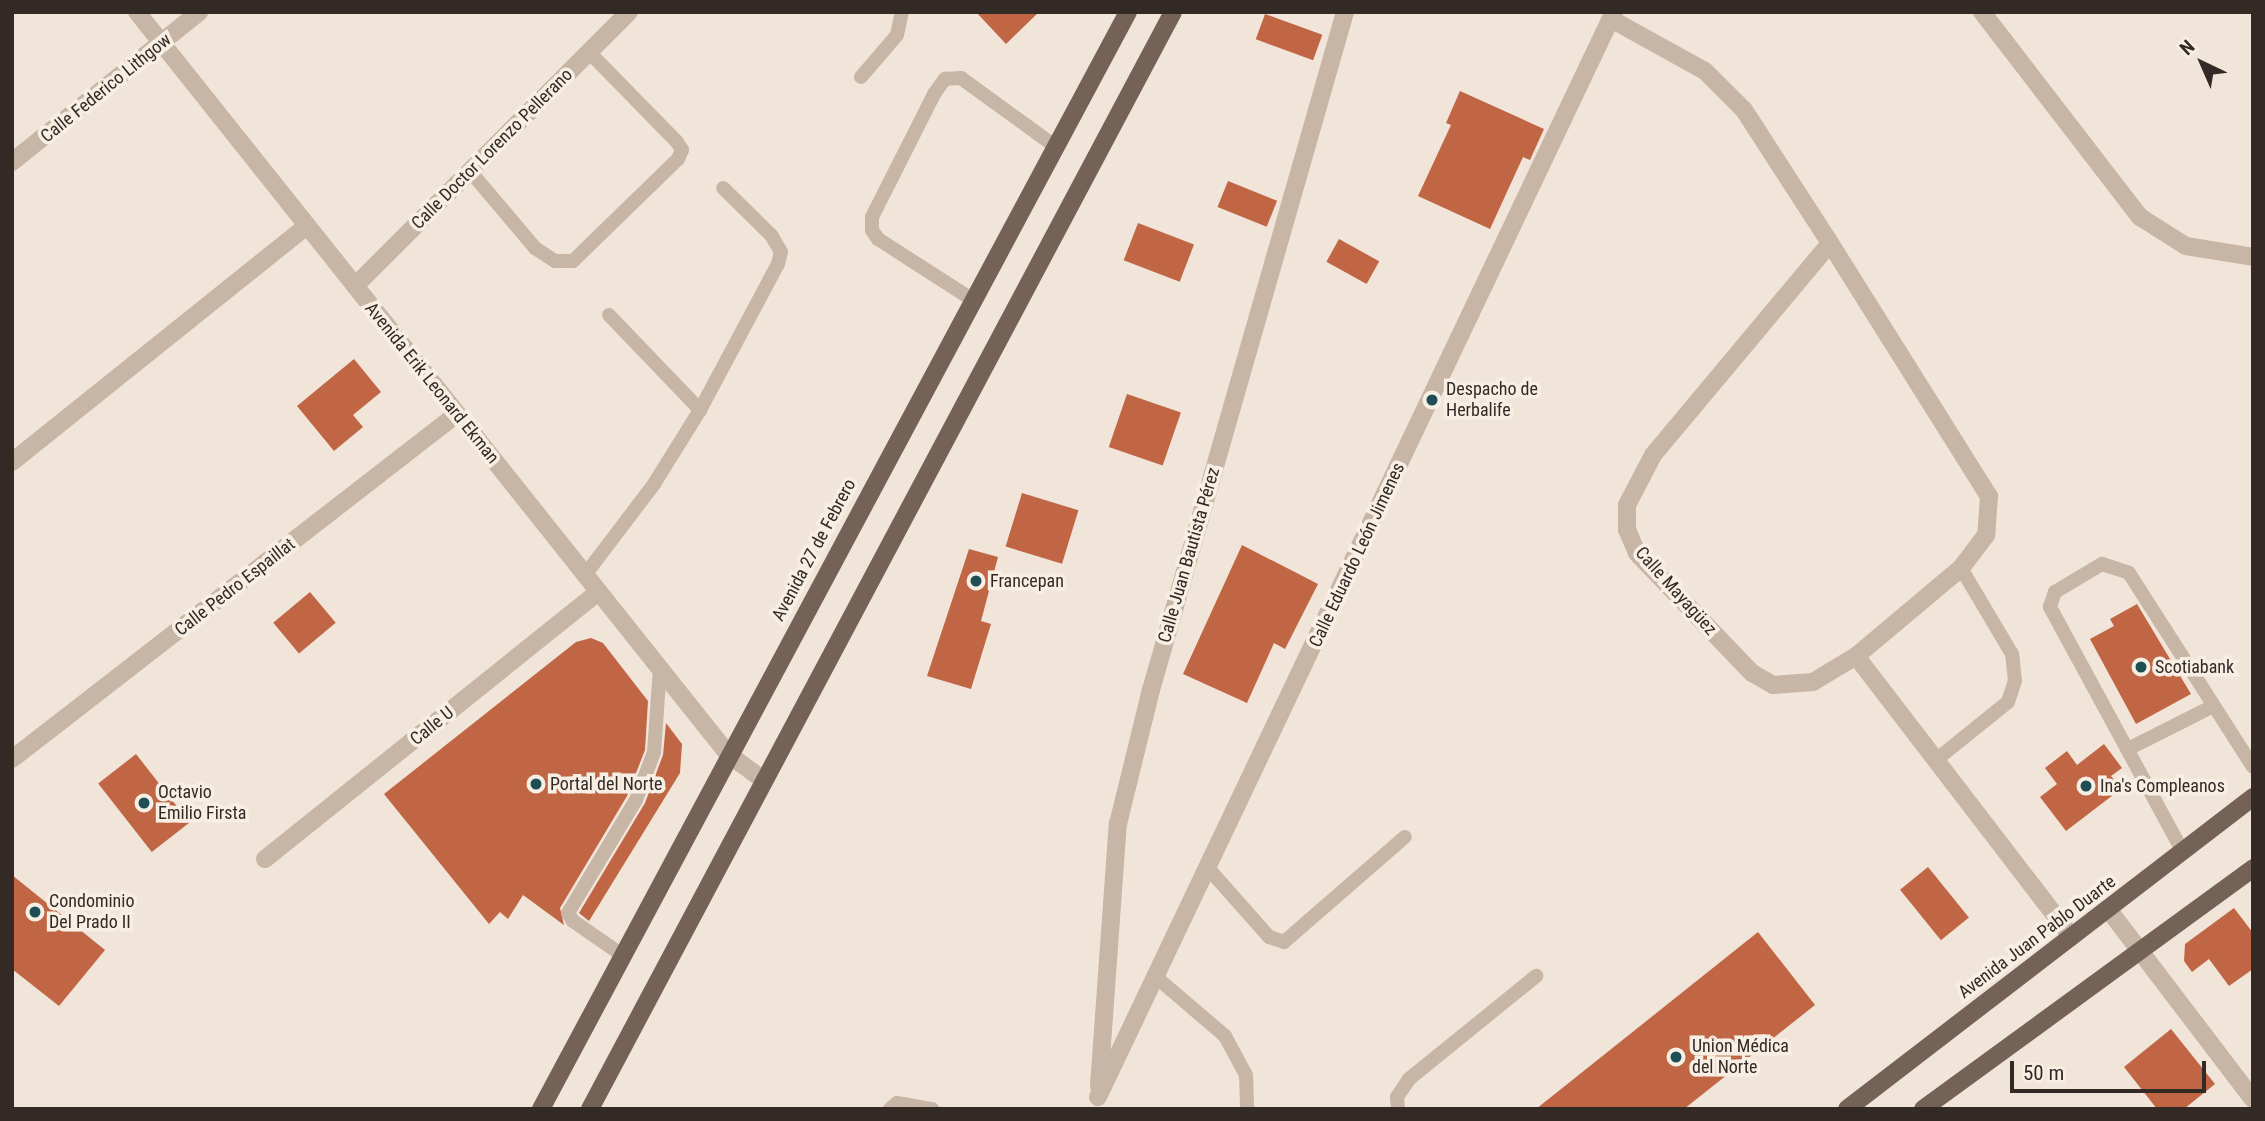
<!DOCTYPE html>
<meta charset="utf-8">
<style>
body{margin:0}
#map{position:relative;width:2265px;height:1121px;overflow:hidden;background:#f0e5d8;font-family:"Roboto Condensed",sans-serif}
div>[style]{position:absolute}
.building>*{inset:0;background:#c16645;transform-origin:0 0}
.service>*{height:14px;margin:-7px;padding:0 7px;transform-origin:7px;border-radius:7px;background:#c7b5a5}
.minor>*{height:18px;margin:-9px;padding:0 9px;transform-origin:9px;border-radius:9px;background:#c7b5a5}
.primary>*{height:18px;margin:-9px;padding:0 9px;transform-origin:9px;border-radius:9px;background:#756257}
.dots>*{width:19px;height:19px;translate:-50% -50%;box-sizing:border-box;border:4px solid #f8efe4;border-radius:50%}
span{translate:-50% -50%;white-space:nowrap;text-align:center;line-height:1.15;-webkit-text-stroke:7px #f8efe4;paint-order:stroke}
.street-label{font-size:18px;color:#332a26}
.poi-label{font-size:18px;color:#332a26}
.left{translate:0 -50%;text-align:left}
.frame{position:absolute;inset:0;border:14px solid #332a26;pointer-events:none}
.north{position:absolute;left:2167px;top:28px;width:70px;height:70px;-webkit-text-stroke:5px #f8efe4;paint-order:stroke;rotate:316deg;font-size:19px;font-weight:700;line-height:28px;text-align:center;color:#332a26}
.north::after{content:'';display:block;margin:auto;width:24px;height:32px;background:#332a26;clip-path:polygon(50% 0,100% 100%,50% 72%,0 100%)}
.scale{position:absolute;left:2010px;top:1061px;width:196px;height:32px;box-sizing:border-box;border:4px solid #332a26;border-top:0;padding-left:9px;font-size:21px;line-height:24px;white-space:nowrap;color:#332a26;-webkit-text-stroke:5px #f8efe4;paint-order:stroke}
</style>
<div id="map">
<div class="building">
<div style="clip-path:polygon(976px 12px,1039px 12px,1006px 44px)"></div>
<div style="left:1265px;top:14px;width:61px;height:27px;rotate:20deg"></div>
<div style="clip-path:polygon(1460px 91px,1544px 129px,1530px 160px,1523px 157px,1490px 229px,1418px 196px,1451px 125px,1446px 123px)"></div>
<div style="left:1228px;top:181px;width:53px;height:28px;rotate:22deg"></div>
<div style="left:1138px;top:223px;width:60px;height:40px;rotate:21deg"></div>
<div style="left:1339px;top:239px;width:46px;height:26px;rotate:29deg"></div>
<div style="clip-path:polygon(354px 359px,381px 392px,353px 415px,363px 427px,334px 451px,297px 406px)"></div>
<div style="left:1127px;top:394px;width:57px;height:56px;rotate:19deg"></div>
<div style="left:1022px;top:493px;width:59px;height:56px;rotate:17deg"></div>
<div style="clip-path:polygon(1242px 545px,1318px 584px,1285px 649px,1274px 643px,1247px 703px,1183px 674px)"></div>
<div style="clip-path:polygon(969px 549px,998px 557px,981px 621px,991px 624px,971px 689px,927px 676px)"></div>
<div style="left:310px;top:592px;width:40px;height:48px;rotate:50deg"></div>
<div style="clip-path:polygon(2137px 604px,2191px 694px,2136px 724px,2090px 639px,2114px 626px,2110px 619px)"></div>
<div style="clip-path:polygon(591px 638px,603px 643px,648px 701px,645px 750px,627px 796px,560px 908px,564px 925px,523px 895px,508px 919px,500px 912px,489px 924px,384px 794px,576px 642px)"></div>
<div style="clip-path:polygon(666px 723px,682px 744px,680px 773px,589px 921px,579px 913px,645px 803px,663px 755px)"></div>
<div style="clip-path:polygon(2104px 744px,2122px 768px,2111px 776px,2121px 789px,2066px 831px,2040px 797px,2057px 784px,2045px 768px,2067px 751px,2077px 765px)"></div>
<div style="left:136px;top:754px;width:87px;height:48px;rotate:52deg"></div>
<div style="left:1928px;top:867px;width:65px;height:36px;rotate:51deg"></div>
<div style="clip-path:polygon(12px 875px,105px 950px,59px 1006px,12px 969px)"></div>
<div style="clip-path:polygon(2234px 908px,2253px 933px,2253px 969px,2229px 986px,2209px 959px,2192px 972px,2184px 961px,2185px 944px)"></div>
<div style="clip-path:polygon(1758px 932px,1815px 1005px,1684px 1109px,1536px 1109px)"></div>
<div style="clip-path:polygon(2171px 1029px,2215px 1084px,2184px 1109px,2157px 1109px,2124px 1067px)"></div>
</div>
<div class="service">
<div style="left:861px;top:77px;width:55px;rotate:-49.4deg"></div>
<div style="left:897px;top:35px;width:24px;rotate:-78deg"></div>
<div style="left:470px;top:171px;width:101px;rotate:49.8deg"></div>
<div style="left:535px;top:248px;width:24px;rotate:33deg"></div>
<div style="left:555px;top:261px;width:18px"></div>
<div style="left:573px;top:261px;width:146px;rotate:-44.2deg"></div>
<div style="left:678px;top:159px;width:10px;rotate:-66deg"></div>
<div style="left:682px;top:150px;width:9px;rotate:-122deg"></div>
<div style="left:677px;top:142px;width:126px;rotate:-134.4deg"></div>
<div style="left:973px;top:300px;width:113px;rotate:-147.3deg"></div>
<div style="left:878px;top:239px;width:11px;rotate:-124deg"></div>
<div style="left:872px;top:230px;width:13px;rotate:-90deg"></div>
<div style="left:872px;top:217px;width:138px;rotate:-63.2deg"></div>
<div style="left:934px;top:94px;width:19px;rotate:-54deg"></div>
<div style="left:945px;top:79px;width:16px;rotate:-4deg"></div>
<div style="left:961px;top:78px;width:117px;rotate:36deg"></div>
<div style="left:609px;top:315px;width:132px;rotate:46.2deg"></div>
<div style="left:585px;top:575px;width:114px;rotate:-52.8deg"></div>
<div style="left:654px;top:484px;width:87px;rotate:-58.1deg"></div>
<div style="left:700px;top:410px;width:166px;rotate:-61.9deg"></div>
<div style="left:778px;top:264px;width:12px;rotate:-76deg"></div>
<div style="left:781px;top:252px;width:20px;rotate:-120deg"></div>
<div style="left:771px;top:235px;width:67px;rotate:-135.6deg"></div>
<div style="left:2128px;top:749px;width:95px;rotate:-26.8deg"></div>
<div style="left:1936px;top:760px;width:92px;rotate:-38.9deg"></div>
<div style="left:2008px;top:702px;width:22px;rotate:-72deg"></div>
<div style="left:2015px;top:681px;width:27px;rotate:-96deg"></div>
<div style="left:2012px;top:654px;width:100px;rotate:-120.7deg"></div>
<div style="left:2183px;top:852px;width:279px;rotate:-118.5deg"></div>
<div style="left:2050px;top:607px;width:16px;rotate:-72deg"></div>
<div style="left:2055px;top:592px;width:55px;rotate:-30.8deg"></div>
<div style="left:2102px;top:564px;width:28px;rotate:18deg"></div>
<div style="left:2129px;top:573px;width:230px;rotate:57.4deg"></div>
<div style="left:1208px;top:868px;width:92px;rotate:48.5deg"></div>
<div style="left:1269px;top:937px;width:16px;rotate:18deg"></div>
<div style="left:1284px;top:942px;width:160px;rotate:-41deg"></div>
<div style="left:622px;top:955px;width:60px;rotate:-145.2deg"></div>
<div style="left:573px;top:921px;width:9px;rotate:-122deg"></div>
<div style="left:568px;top:913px;width:132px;rotate:-59deg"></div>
<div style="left:636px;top:800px;width:51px;rotate:-69.4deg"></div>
<div style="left:654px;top:752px;width:83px;rotate:-85.9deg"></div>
<div style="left:1156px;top:977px;width:91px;rotate:40.5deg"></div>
<div style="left:1225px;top:1036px;width:44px;rotate:61.7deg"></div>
<div style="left:1246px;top:1075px;width:34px;rotate:88deg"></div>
<div style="left:890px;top:1109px;width:9px;rotate:-41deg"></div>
<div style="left:897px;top:1103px;width:36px;rotate:10deg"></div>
<div style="left:1398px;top:1109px;width:12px;rotate:-95deg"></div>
<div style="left:1397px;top:1097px;width:22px;rotate:-56deg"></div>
<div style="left:1409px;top:1079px;width:164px;rotate:-39deg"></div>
</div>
<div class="minor">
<div style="left:137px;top:12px;width:949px;rotate:51.46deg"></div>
<div style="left:728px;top:754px;width:42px;rotate:36.3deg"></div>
<div style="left:1982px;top:12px;width:259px;rotate:52.4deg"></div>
<div style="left:2140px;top:217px;width:54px;rotate:32.2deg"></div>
<div style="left:2186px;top:246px;width:68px;rotate:9.3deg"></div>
<div style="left:1611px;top:19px;width:107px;rotate:29deg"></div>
<div style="left:1705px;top:71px;width:55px;rotate:45deg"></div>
<div style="left:1744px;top:110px;width:158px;rotate:57.1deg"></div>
<div style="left:1830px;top:243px;width:299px;rotate:57.9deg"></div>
<div style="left:1989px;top:496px;width:39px;rotate:94deg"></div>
<div style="left:1986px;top:535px;width:41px;rotate:127.1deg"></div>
<div style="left:1961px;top:568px;width:137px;rotate:140deg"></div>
<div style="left:1856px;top:656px;width:50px;rotate:148.8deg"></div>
<div style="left:1813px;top:682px;width:40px;rotate:175.7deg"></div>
<div style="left:1773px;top:685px;width:24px;rotate:-150deg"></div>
<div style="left:1752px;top:673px;width:166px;rotate:-133.8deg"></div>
<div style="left:1637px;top:553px;width:25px;rotate:-113deg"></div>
<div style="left:1627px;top:530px;width:25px;rotate:-90deg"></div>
<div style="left:1627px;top:505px;width:56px;rotate:-62.5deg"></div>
<div style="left:1653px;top:455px;width:276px;rotate:-50.1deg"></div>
<div style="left:12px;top:162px;width:240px;rotate:-38.7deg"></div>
<div style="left:355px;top:286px;width:387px;rotate:-45deg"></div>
<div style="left:12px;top:462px;width:378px;rotate:-38.7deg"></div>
<div style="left:1856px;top:656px;width:354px;rotate:52.5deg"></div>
<div style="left:12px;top:759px;width:563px;rotate:-37.79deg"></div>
<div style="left:265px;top:859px;width:427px;rotate:-38.7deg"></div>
<div style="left:2108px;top:909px;width:239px;rotate:52.7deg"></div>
<div style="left:1099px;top:1086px;width:263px;rotate:-85.9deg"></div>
<div style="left:1118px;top:824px;width:138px;rotate:-76.2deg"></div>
<div style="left:1151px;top:690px;width:705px;rotate:-74.03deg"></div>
<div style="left:1098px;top:1097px;width:1201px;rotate:-64.57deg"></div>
</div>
<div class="primary">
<div style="left:541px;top:1109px;width:1244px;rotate:-61.85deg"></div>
<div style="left:590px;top:1109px;width:1242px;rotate:-62.01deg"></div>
<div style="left:1847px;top:1109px;width:512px;rotate:-37.54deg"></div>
<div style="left:1923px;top:1109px;width:409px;rotate:-36.1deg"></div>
</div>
<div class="dots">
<div style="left:1432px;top:400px;background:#1d4e53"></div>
<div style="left:976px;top:581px;background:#1d4e53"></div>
<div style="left:2141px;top:667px;background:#1d4e53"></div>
<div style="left:536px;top:784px;background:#1d4e53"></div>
<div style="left:2086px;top:786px;background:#1d4e53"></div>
<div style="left:144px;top:803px;background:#1d4e53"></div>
<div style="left:35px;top:912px;background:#1d4e53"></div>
<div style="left:1676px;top:1057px;background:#1d4e53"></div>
</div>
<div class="street-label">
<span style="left:106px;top:88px;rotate:-39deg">Calle Federico Lithgow</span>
<span style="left:492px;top:149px;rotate:-45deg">Calle Doctor Lorenzo Pellerano</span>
<span style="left:432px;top:383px;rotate:51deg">Avenida Erik Leonard Ekman</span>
<span style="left:814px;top:550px;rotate:-62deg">Avenida 27 de Febrero</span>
<span style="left:1189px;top:555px;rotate:-74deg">Calle Juan Bautista Pérez</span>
<span style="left:1357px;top:555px;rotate:-65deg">Calle Eduardo León Jimenes</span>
<span style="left:235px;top:587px;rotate:-38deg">Calle Pedro Espaillat</span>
<span style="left:1676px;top:591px;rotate:48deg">Calle Mayagüez</span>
<span style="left:432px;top:726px;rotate:-39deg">Calle U</span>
<span style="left:2037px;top:937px;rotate:-37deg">Avenida Juan Pablo Duarte</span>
</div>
<div class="poi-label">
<span class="left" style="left:1446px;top:400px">Despacho de<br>Herbalife</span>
<span class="left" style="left:990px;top:581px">Francepan</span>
<span class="left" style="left:2155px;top:667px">Scotiabank</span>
<span class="left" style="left:550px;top:784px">Portal del Norte</span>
<span class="left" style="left:2100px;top:786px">Ina's Compleanos</span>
<span class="left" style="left:158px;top:803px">Octavio<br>Emilio Firsta</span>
<span class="left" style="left:49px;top:912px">Condominio<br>Del Prado II</span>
<span class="left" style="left:1692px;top:1057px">Union Médica<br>del Norte</span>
</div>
<div class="frame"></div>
<div class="north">N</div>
<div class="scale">50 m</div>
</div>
